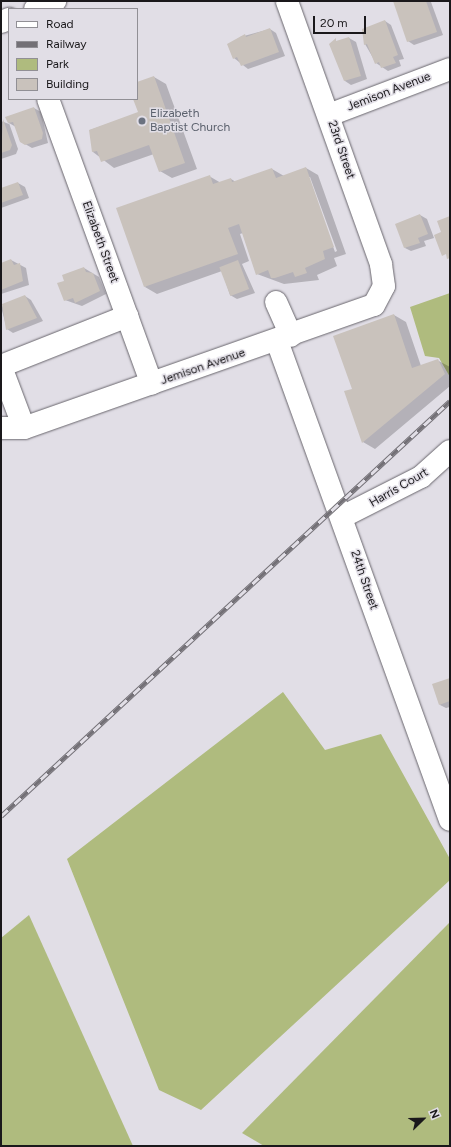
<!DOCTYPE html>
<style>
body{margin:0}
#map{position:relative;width:451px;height:1147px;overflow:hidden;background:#e1dee6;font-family:Figtree,sans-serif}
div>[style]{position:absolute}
.green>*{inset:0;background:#afbb7e}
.shadow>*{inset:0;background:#0003}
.building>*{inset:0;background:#c9c2bc;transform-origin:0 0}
.roads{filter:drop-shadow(0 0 1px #69666d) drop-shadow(0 0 1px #69666d)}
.minor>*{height:22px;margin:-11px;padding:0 11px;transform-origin:11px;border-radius:11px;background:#fff}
.rail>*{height:4.5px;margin-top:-2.25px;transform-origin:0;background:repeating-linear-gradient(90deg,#e1dee6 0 9px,#737076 0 18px);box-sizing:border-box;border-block:1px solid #737076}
.dots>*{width:11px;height:11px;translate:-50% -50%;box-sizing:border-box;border:2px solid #e1dee6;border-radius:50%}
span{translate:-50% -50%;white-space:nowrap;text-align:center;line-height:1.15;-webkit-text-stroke:3px #e1dee6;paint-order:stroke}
.street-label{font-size:12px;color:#1a181b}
.worship-label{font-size:12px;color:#5b616d}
.left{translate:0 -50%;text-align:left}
.frame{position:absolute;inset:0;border:2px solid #1a181b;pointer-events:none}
.legend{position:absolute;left:8px;top:8px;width:130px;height:92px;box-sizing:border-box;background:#e1dee6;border:1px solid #918f95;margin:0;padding:5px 7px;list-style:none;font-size:12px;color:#1a181b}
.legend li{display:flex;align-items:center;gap:8px;height:20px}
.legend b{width:20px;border:1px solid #918f95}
.north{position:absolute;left:403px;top:1099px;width:40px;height:40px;-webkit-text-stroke:3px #e1dee6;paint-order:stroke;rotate:67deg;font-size:11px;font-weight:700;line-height:16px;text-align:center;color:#1a181b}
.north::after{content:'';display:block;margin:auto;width:14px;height:18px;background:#1a181b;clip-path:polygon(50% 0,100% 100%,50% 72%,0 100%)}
.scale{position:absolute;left:313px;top:16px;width:53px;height:18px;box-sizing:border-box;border:2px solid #1a181b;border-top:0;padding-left:5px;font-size:12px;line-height:14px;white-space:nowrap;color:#1a181b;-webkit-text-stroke:3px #e1dee6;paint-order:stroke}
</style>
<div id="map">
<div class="green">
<div style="clip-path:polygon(450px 293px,450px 377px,439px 358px,425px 356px,410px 307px)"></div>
<div style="clip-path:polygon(283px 692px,325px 750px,381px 734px,450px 859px,450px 880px,201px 1110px,159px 1090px,67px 859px)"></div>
<div style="clip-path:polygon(29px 915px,133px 1146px,1px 1146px,1px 938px)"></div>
<div style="clip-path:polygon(450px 922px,450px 1146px,264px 1146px,242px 1133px)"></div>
</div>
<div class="shadow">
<div style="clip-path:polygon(394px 1px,431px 2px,443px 35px,414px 45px,408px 41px)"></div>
<div style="clip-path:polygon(385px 21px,391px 25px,404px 59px,399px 60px,401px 66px,388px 71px,376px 63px,365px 44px)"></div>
<div style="clip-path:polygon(270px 29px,276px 33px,285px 56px,248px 69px,234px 58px,240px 37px)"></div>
<div style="clip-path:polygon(349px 38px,356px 42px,367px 79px,351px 85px,345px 81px,330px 44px)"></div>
<div style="clip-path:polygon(154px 77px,166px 84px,197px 169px,172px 178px,160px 171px,154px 154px,114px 168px,93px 152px,90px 130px,139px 113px,134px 99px,137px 83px)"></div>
<div style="clip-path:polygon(34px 108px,41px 112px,48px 143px,32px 148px,20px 141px,16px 127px,9px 123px,18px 149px,16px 154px,1px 159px,1px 121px,9px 124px,7px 117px)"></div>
<div style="clip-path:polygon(evenodd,306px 168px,318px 175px,346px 254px,334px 258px,337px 266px,317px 275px,319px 280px,284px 284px,257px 274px,243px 233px,240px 234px,249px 261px,242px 264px,255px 293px,237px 299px,230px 295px,222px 271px,157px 294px,145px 287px,209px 176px,221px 183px,231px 179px,236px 182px,272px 169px,284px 176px,306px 168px,308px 177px,310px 177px,337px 251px,335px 252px,308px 177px)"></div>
<div style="clip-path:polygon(1px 182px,2px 189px,18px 183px,25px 187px,29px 198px,1px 208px)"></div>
<div style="clip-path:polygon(420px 215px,427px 219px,434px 238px,424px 241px,426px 246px,411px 251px,405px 248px)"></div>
<div style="clip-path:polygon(11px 260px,26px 268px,29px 285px,1px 294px,1px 264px)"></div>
<div style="clip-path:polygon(84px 268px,99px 277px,106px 294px,82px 306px,65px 300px,66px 281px)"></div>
<div style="clip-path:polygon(25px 296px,31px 300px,43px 321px,13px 333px,7px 329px,1px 307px)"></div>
<div style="clip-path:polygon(394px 315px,406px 322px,421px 366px,437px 360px,450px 367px,450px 386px,375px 449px,363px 442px,353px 389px)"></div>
<div style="clip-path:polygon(450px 679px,450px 707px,446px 708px,440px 705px)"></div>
</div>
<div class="building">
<div style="clip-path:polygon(393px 1px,426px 1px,437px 32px,407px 42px)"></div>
<div style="clip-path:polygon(385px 20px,398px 55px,393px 57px,396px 63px,381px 68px,379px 62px,375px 64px,367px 44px,364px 45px,362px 29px)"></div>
<div style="clip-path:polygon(270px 28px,279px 52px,241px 66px,237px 57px,233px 59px,227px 44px,245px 34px,246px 37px)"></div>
<div style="clip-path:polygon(349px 37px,361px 76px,344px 81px,329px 44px,336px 38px,336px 41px)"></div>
<div style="clip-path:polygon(154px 76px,185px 163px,159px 172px,149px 145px,101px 162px,97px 151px,92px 152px,89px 130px,138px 112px,133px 99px,137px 99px,137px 82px)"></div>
<div style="clip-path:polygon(34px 107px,43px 133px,42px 139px,25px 145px,20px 142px,13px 122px,8px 123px,5px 117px)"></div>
<div style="clip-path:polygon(3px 119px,12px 145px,10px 150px,1px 153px)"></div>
<div style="clip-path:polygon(306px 167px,334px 247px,323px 251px,325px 259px,305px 268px,307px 273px,295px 277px,293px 272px,275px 278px,271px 278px,268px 270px,256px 275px,239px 224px,228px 228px,238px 254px,144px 287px,116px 208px,210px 175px,213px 184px,231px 178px,232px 182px,272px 168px,276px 178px)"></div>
<div style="clip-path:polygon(18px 182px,23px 195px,1px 203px,1px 188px)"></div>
<div style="clip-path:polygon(420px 214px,428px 234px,418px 238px,420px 243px,404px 248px,395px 224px)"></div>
<div style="clip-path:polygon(450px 216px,450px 258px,447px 259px,446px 254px,442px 256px,434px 235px,441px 232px,437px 221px)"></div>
<div style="clip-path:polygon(11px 259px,14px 265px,20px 263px,23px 281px,1px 290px,1px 263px)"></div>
<div style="left:238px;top:260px;width:31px;height:20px;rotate:69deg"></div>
<div style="clip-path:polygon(84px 267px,86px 272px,93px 273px,100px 291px,75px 303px,73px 298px,64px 301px,57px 283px,64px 281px,62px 275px)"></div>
<div style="clip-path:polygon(25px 295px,37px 318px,6px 330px,2px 304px)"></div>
<div style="clip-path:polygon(394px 314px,412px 368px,438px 359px,445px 374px,362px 443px,344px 391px,352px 389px,333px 336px)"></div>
<div style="clip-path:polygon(450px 678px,450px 701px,439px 705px,432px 684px)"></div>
</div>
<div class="roads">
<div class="minor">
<div style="left:35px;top:9px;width:22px;rotate:-22deg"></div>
<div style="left:1px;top:22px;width:9px;rotate:-21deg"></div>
<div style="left:48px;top:99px;width:303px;rotate:70deg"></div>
<div style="left:329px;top:115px;width:129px;rotate:-20.8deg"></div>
<div style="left:276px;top:302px;width:37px;rotate:66deg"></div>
<div style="left:277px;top:341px;width:509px;rotate:70.14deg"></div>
<div style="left:1px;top:366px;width:136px;rotate:-21.6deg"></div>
<div style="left:1px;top:367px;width:65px;rotate:69.3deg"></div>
<div style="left:1px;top:428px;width:23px"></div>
<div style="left:24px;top:428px;width:371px;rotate:-19.4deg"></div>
<div style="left:374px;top:305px;width:21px;rotate:-62deg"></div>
<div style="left:384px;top:286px;width:22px;rotate:-98deg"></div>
<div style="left:381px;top:264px;width:279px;rotate:-109.7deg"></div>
<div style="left:342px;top:517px;width:89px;rotate:-26.9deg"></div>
<div style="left:421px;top:477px;width:39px;rotate:-42deg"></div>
</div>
</div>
<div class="rail">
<div style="left:1px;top:816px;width:611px;rotate:-42.75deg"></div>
</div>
<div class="dots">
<div style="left:142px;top:121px;background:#6b7280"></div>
</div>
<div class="street-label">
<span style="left:389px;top:92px;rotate:-21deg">Jemison Avenue</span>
<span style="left:341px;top:150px;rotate:71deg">23rd Street</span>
<span style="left:100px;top:242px;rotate:70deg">Elizabeth Street</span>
<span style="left:203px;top:367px;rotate:-19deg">Jemison Avenue</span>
<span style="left:399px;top:488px;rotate:-30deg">Harris Court</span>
<span style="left:364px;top:580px;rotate:71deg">24th Street</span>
</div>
<div class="worship-label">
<span class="left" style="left:150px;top:121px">Elizabeth<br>Baptist Church</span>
</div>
<div class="frame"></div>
<ul class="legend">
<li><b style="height:5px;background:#fff"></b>Road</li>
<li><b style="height:5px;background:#737076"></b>Railway</li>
<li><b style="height:11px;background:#afbb7e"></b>Park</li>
<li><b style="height:11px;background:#c9c2bc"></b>Building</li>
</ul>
<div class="north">N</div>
<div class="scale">20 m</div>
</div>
